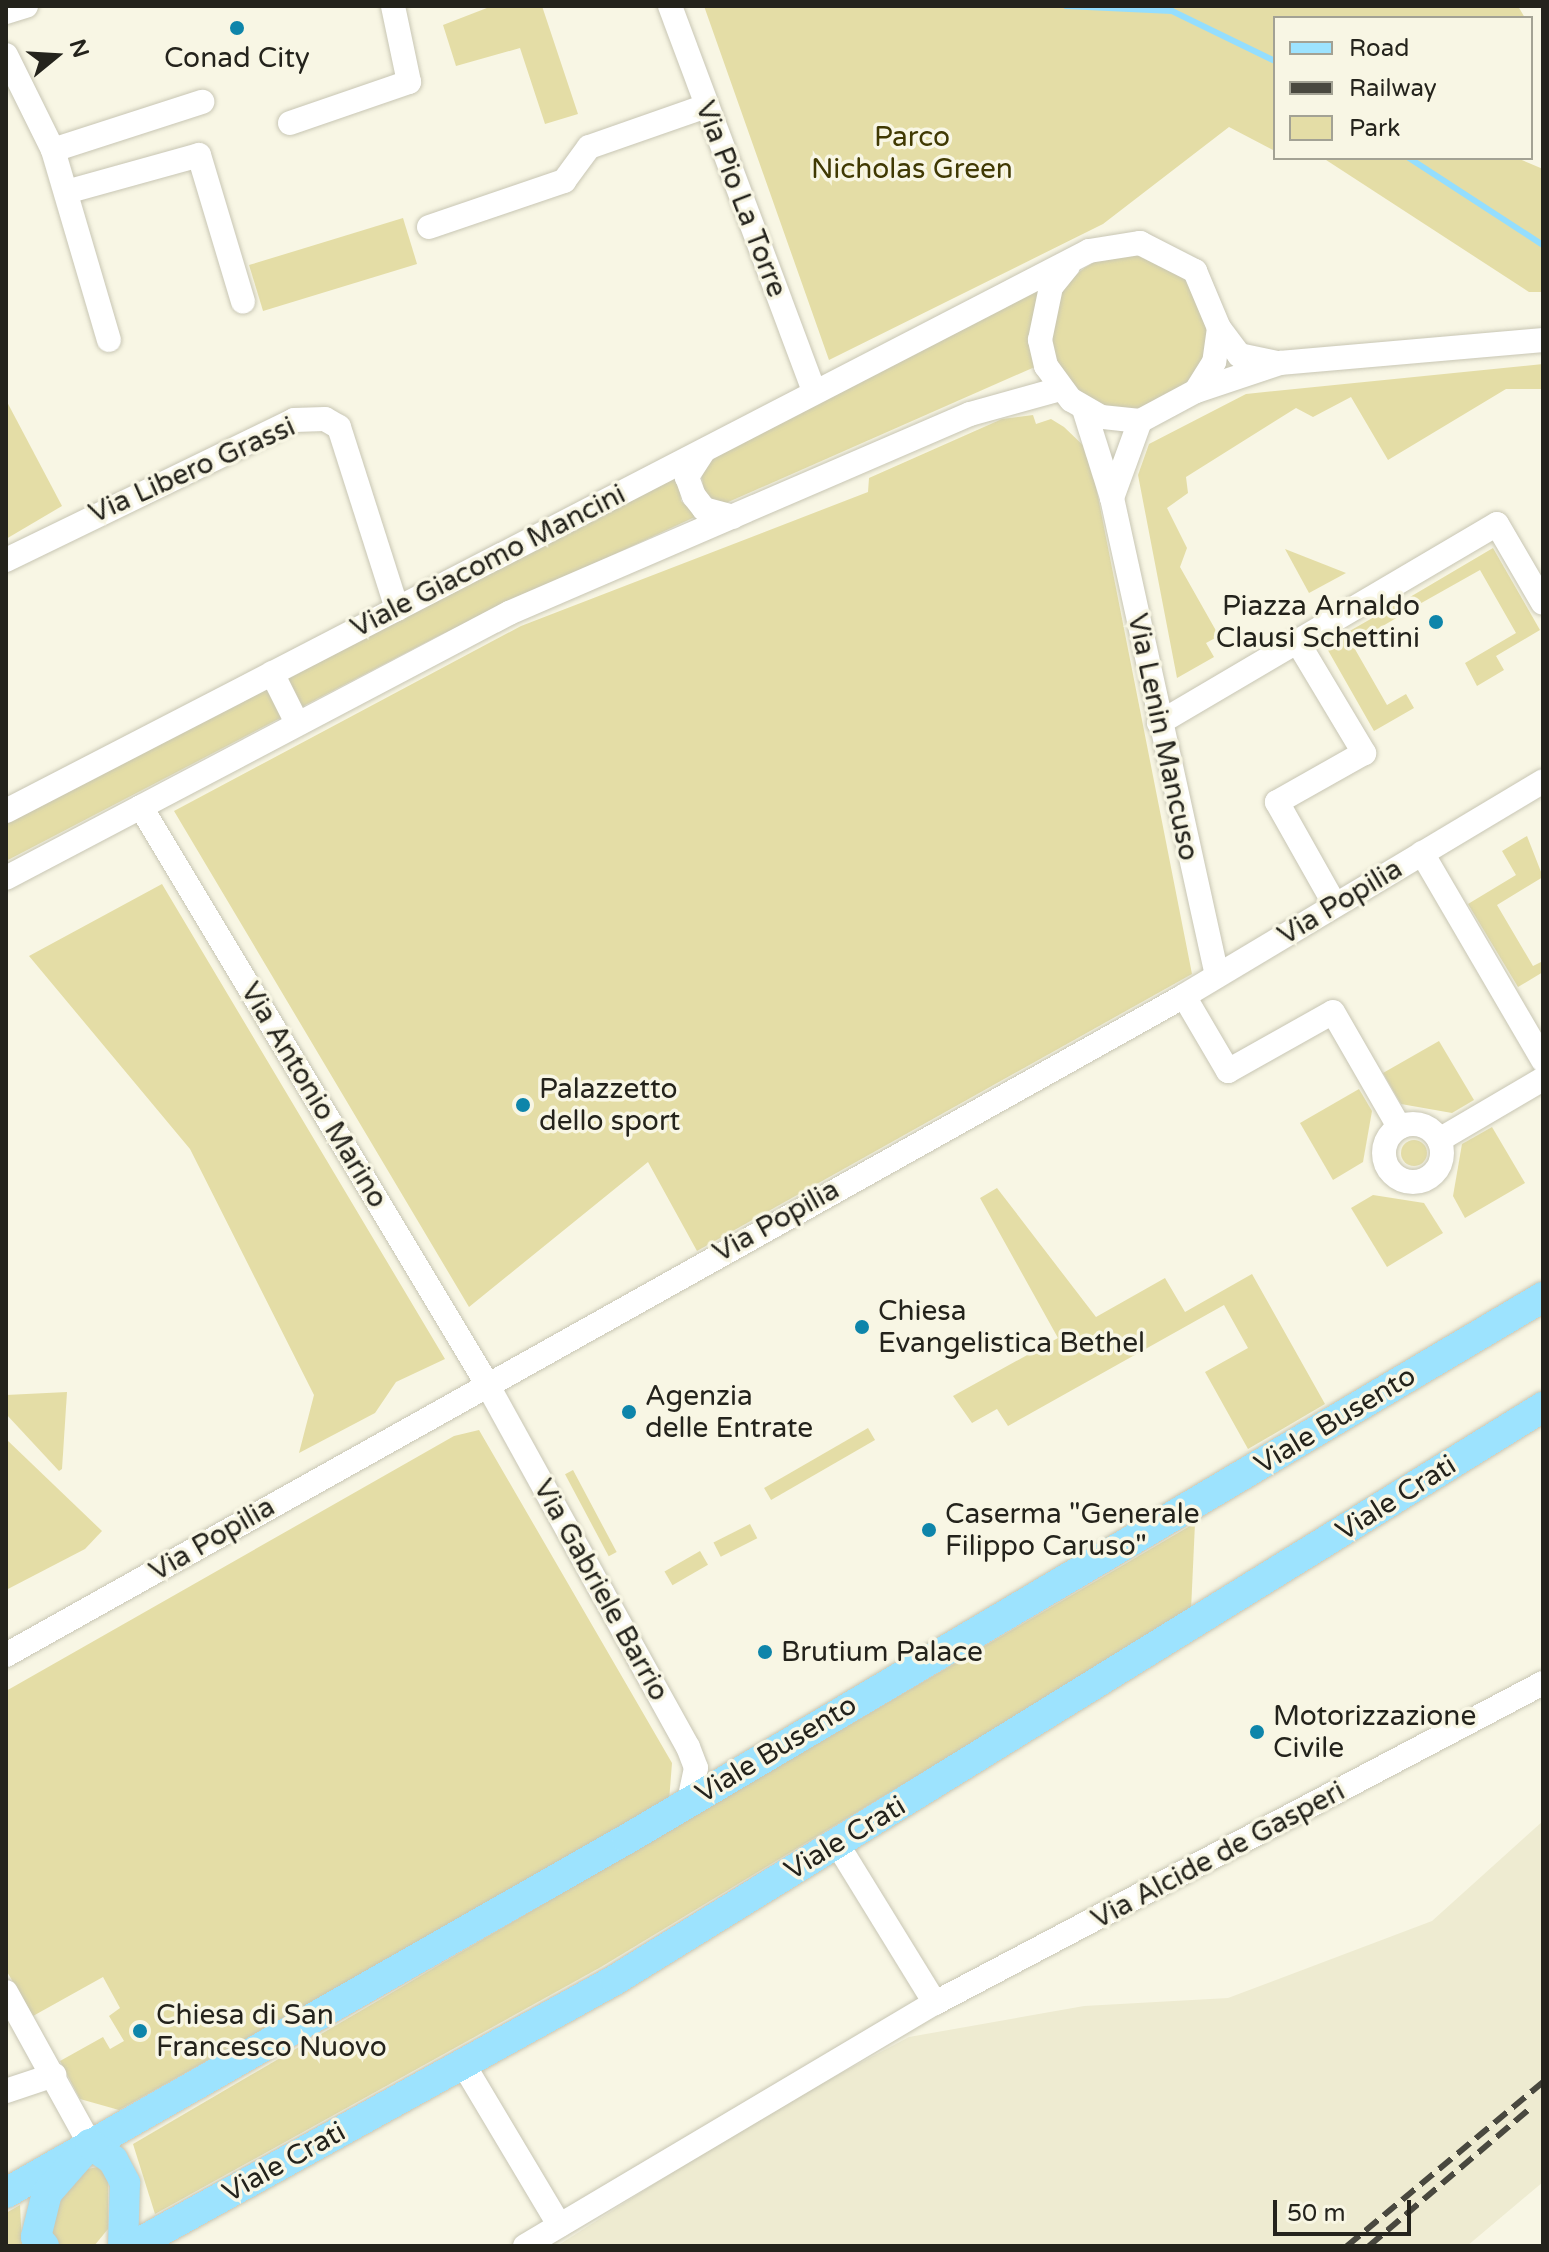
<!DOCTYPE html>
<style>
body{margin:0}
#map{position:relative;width:1549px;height:2252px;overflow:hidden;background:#f8f6e4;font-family:"Varela Round",sans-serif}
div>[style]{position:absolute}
.built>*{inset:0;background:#eeebd1}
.green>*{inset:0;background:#e4dda6;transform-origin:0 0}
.round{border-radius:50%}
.stream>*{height:6px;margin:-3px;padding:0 3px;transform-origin:3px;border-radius:3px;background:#94defe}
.roads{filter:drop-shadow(0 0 2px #c8c6b4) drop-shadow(0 0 2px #c8c6b4)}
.minor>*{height:24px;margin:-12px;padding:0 12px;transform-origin:12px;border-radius:12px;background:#fff}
.minor>.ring{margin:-12px;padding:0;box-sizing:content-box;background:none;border:24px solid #fff;border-radius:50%}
.major>*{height:30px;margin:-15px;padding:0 15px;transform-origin:15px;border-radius:15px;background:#9de3fe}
.rail>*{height:6px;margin-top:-3px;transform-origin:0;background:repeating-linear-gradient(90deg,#49483f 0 16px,transparent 0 24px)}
.dots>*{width:22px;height:22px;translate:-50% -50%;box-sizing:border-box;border:4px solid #f8f6e4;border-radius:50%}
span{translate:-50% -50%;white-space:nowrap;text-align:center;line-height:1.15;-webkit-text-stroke:7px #f8f6e4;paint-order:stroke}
.poi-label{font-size:28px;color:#24231c}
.right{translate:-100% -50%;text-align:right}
.left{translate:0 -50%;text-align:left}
.park-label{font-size:28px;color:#403903}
.street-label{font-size:28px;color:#24231c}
.frame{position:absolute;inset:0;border:8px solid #24231c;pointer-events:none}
.legend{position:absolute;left:1273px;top:16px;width:260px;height:144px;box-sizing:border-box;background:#f8f6e4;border:2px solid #a3a294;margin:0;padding:10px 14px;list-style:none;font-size:24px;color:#24231c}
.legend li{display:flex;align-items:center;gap:16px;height:40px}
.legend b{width:40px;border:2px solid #a3a294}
.north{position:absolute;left:16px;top:16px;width:80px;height:80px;-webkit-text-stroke:6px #f8f6e4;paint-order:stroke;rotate:72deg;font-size:22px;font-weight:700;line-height:32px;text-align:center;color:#24231c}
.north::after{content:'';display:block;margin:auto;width:28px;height:36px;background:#24231c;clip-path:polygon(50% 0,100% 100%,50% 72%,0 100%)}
.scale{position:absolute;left:1273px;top:2200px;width:138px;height:36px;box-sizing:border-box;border:4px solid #24231c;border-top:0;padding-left:10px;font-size:24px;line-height:28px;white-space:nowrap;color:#24231c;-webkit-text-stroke:6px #f8f6e4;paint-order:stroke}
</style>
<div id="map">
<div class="built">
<div style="clip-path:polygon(1543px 1821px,1543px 2182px,1467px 2246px,557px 2246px,764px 2114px,909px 2037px,1084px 2006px,1228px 1998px,1432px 1921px)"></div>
</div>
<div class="green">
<div style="clip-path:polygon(492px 6px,542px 6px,578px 114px,545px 124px,520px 48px,456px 66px,443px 25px)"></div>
<div style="clip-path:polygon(704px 6px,1518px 6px,1525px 18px,1275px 18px,1275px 151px,1229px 127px,1103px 224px,829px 360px)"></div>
<div style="clip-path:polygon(1323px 158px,1517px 158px,1543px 169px,1543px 292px,1529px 292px)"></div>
<div style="left:403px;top:218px;width:48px;height:161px;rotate:73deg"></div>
<div class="round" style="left:1051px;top:254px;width:156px;height:156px"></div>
<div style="clip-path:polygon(1041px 286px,1037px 366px,717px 507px,704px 492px,700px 463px)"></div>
<div style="clip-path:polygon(1543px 364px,1543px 389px,1506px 389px,1388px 460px,1351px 397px,1313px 417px,1296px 408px,1186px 477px,1188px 493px,1167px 508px,1187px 548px,1180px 567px,1219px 636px,1206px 643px,1214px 657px,1177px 678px,1138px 475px,1149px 444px,1246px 394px)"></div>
<div style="clip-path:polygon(6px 400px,62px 506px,6px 539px)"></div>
<div style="clip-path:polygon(1033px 415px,1036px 424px,1051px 419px,1064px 427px,1089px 451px,1192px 974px,697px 1251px,648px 1162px,469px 1307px,174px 811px,521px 626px,868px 492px,869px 478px,1002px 419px)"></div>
<div style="clip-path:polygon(678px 475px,681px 501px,697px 516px,438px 636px,6px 861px,6px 820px)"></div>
<div style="clip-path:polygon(1493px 548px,1540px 630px,1496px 656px,1504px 670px,1477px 686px,1465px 663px,1516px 633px,1480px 570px,1416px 606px,1410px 597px)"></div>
<div style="clip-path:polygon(1285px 549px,1346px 573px,1309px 593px)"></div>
<div style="clip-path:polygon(1404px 600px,1410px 610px,1352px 644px,1387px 705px,1406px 694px,1414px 708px,1374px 731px,1325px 645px)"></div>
<div style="clip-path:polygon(1527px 836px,1543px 877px,1497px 905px,1533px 966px,1543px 961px,1543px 972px,1518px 987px,1468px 904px,1516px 875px,1502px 851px)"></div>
<div style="clip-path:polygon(162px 884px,445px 1359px,396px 1382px,375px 1413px,299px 1453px,314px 1395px,190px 1149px,29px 956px)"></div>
<div style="clip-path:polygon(1439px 1041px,1474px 1100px,1452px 1113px,1401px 1104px,1383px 1073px)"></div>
<div style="clip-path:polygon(1359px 1089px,1372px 1111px,1363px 1162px,1333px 1180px,1300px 1123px)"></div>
<div style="clip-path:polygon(1492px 1127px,1525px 1183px,1465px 1218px,1453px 1196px,1462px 1144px)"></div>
<div class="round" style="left:1401px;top:1140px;width:26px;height:26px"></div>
<div style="clip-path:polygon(997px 1188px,1096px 1317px,1165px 1278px,1185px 1312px,1252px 1274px,1325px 1404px,1248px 1449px,1205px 1372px,1248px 1348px,1224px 1305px,1008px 1426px,997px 1409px,972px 1423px,953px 1396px,1058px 1338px,980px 1198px)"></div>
<div style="clip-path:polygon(1373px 1195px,1424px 1203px,1443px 1233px,1387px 1267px,1351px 1208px)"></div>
<div style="clip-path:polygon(67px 1392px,62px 1469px,59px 1471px,6px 1414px,6px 1395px)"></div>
<div style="left:868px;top:1428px;width:14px;height:120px;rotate:60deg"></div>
<div style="clip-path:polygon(479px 1430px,672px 1763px,669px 1801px,119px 2110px,80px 2099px,60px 2061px,103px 2037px,110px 2049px,124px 2041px,109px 2016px,120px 2008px,103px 1977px,33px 2016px,6px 1970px,6px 1691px,454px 1436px)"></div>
<div style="clip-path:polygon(6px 1439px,102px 1531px,85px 1549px,6px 1590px)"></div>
<div style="left:573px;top:1470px;width:93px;height:9px;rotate:62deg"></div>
<div style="clip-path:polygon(1195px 1523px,1191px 1610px,601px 1967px,155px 2214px,133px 2144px)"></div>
<div style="left:750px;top:1524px;width:16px;height:41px;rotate:63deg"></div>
<div style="left:700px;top:1551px;width:16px;height:41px;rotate:60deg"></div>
<div style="clip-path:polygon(98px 2167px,108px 2179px,108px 2229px,94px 2246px,56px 2246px,51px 2237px,61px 2188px,77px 2171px)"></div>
<div style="clip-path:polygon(20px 2205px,22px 2246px,6px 2246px,6px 2213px)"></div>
</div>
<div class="stream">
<div style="left:1066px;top:6px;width:106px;rotate:2.7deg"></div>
<div style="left:1172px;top:11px;width:114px;rotate:25.9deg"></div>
<div style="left:1409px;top:158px;width:160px;rotate:33deg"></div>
</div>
<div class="roads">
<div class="minor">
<div style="left:670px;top:6px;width:412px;rotate:69.5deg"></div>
<div style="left:6px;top:12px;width:21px;rotate:-17deg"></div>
<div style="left:6px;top:55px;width:106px;rotate:63.7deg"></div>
<div style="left:53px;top:150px;width:198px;rotate:73.6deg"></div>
<div style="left:290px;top:123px;width:126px;rotate:-19deg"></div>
<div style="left:409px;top:82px;width:78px;rotate:-101.9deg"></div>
<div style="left:53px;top:150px;width:157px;rotate:-17.9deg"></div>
<div style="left:66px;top:192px;width:138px;rotate:-15.5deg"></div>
<div style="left:199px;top:155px;width:153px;rotate:73.3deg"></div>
<div style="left:429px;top:227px;width:143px;rotate:-18.8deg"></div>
<div style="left:564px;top:181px;width:42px;rotate:-53.7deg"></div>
<div style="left:589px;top:147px;width:124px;rotate:-19.3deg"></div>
<div style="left:1219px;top:328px;width:34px;rotate:53deg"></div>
<div style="left:1239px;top:355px;width:39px;rotate:12deg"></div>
<div style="left:1196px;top:391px;width:89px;rotate:-18.4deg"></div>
<div style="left:1280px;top:363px;width:264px;rotate:-5deg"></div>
<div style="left:1084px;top:409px;width:93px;rotate:72.5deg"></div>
<div style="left:1112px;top:498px;width:489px;rotate:77.6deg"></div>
<div style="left:703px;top:452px;width:30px;rotate:123deg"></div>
<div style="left:687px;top:477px;width:20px;rotate:70deg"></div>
<div style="left:694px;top:496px;width:16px;rotate:52deg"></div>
<div style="left:704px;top:509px;width:30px;rotate:15deg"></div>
<div style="left:1112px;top:498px;width:82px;rotate:-70deg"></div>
<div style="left:6px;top:560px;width:320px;rotate:-25.9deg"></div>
<div style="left:294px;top:420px;width:31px;rotate:-2deg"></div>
<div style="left:325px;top:419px;width:16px;rotate:30deg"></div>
<div style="left:339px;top:427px;width:191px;rotate:72.3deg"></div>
<div style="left:1297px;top:641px;width:131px;rotate:59.1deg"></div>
<div style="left:1364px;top:753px;width:100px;rotate:150.6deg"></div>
<div style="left:1277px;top:802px;width:118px;rotate:60.6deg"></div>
<div style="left:272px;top:673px;width:56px;rotate:63.4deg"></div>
<div style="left:1159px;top:723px;width:392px;rotate:-30.5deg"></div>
<div style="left:1497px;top:524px;width:91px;rotate:59.8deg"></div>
<div style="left:141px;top:807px;width:673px;rotate:59.05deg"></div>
<div style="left:487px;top:1384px;width:238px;rotate:61.1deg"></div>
<div style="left:602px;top:1592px;width:177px;rotate:61deg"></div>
<div style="left:688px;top:1747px;width:22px;rotate:69deg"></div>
<div style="left:696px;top:1768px;width:34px;rotate:102deg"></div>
<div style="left:6px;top:811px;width:1219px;rotate:-27.34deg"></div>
<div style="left:1089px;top:251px;width:52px;rotate:-8.9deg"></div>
<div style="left:1140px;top:243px;width:62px;rotate:27deg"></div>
<div style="left:1195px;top:271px;width:62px;rotate:67.2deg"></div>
<div style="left:1219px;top:328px;width:34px;rotate:98deg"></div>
<div style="left:1214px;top:362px;width:34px;rotate:122deg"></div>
<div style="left:1196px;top:391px;width:64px;rotate:151.8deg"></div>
<div style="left:1140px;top:421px;width:39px;rotate:-174deg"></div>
<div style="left:1101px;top:417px;width:34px;rotate:-150deg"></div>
<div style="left:1071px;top:400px;width:42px;rotate:-126.3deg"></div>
<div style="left:1046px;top:366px;width:27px;rotate:-103deg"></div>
<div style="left:1040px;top:340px;width:54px;rotate:-78.3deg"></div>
<div style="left:1051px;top:287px;width:27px;rotate:-51deg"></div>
<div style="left:1422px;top:853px;width:240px;rotate:59.7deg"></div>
<div style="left:6px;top:878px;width:569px;rotate:-27.78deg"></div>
<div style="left:509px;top:613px;width:502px;rotate:-23.35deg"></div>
<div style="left:970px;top:414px;width:93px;rotate:-15.5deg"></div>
<div style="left:1184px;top:996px;width:87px;rotate:59.6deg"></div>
<div style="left:1228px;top:1071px;width:120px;rotate:-29.3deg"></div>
<div style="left:1333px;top:1012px;width:133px;rotate:60.1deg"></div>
<div class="ring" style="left:1384px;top:1124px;width:34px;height:34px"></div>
<div style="left:1439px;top:1140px;width:121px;rotate:-30.4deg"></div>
<div style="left:6px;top:1655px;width:1350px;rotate:-29.22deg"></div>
<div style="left:1184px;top:996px;width:418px;rotate:-30.9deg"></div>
<div style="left:6px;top:1992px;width:174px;rotate:61.1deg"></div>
<div style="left:935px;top:2003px;width:687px;rotate:-27.76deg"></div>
<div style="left:462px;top:2062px;width:190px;rotate:59.2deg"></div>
<div style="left:6px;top:2091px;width:51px;rotate:-18.4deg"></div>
<div style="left:525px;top:2246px;width:477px;rotate:-30.7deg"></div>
<div style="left:935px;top:2003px;width:189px;rotate:-121.6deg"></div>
</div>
<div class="major">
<div style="left:6px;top:2193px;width:715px;rotate:-29.69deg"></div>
<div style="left:627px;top:1839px;width:1064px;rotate:-30.61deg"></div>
<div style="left:44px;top:2246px;width:12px;rotate:-132deg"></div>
<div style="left:36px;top:2237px;width:45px;rotate:-76deg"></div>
<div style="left:47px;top:2193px;width:65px;rotate:-48.7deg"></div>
<div style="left:90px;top:2144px;width:28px;rotate:35deg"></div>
<div style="left:113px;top:2160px;width:26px;rotate:62deg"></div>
<div style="left:125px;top:2183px;width:63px;rotate:91.8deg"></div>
<div style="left:133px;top:2246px;width:551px;rotate:-28.89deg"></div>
<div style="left:615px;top:1980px;width:1091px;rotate:-31.69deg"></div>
</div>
</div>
<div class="rail">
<div style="left:1347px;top:2246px;width:256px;rotate:-39.9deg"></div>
<div style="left:1369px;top:2246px;width:209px;rotate:-40.5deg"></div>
</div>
<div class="dots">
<div style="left:237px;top:28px;background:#0e85aa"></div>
<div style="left:1436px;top:622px;background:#0e85aa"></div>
<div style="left:523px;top:1105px;background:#0e85aa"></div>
<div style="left:862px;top:1327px;background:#0e85aa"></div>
<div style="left:629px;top:1412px;background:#0e85aa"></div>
<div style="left:929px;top:1530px;background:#0e85aa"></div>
<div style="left:765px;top:1652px;background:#0e85aa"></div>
<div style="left:1257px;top:1732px;background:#0e85aa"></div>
<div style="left:140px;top:2031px;background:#0e85aa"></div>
</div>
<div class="poi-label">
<span style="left:237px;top:58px">Conad City</span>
<span class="right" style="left:1420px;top:622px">Piazza Arnaldo<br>Clausi Schettini</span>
<span class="left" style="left:539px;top:1105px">Palazzetto<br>dello sport</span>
<span class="left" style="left:878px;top:1327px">Chiesa<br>Evangelistica Bethel</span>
<span class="left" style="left:645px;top:1412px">Agenzia<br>delle Entrate</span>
<span class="left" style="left:945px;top:1530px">Caserma "Generale<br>Filippo Caruso"</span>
<span class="left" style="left:781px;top:1652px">Brutium Palace</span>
<span class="left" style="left:1273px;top:1732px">Motorizzazione<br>Civile</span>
<span class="left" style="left:156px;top:2031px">Chiesa di San<br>Francesco Nuovo</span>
</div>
<div class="park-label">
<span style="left:912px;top:153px">Parco<br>Nicholas Green</span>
</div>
<div class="street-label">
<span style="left:741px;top:199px;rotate:69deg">Via Pio La Torre</span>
<span style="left:192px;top:470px;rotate:-24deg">Via Libero Grassi</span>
<span style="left:488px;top:561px;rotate:-27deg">Viale Giacomo Mancini</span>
<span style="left:1163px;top:737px;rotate:78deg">Via Lenin Mancuso</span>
<span style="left:1340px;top:902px;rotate:-31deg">Via Popilia</span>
<span style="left:314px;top:1095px;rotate:59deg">Via Antonio Marino</span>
<span style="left:776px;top:1221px;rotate:-29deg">Via Popilia</span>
<span style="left:1335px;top:1420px;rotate:-31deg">Viale Busento</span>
<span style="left:1396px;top:1498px;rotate:-32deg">Viale Crati</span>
<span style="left:212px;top:1539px;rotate:-30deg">Via Popilia</span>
<span style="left:601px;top:1590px;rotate:61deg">Via Gabriele Barrio</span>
<span style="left:776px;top:1749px;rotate:-31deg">Viale Busento</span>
<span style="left:845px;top:1838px;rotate:-31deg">Viale Crati</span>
<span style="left:1218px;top:1855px;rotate:-28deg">Via Alcide de Gasperi</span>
<span style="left:284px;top:2162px;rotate:-29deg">Viale Crati</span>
</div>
<div class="frame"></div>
<ul class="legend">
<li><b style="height:10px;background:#9de3fe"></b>Road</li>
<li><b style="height:10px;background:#49483f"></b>Railway</li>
<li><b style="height:22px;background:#e4dda6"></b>Park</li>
</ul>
<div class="north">N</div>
<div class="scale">50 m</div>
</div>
